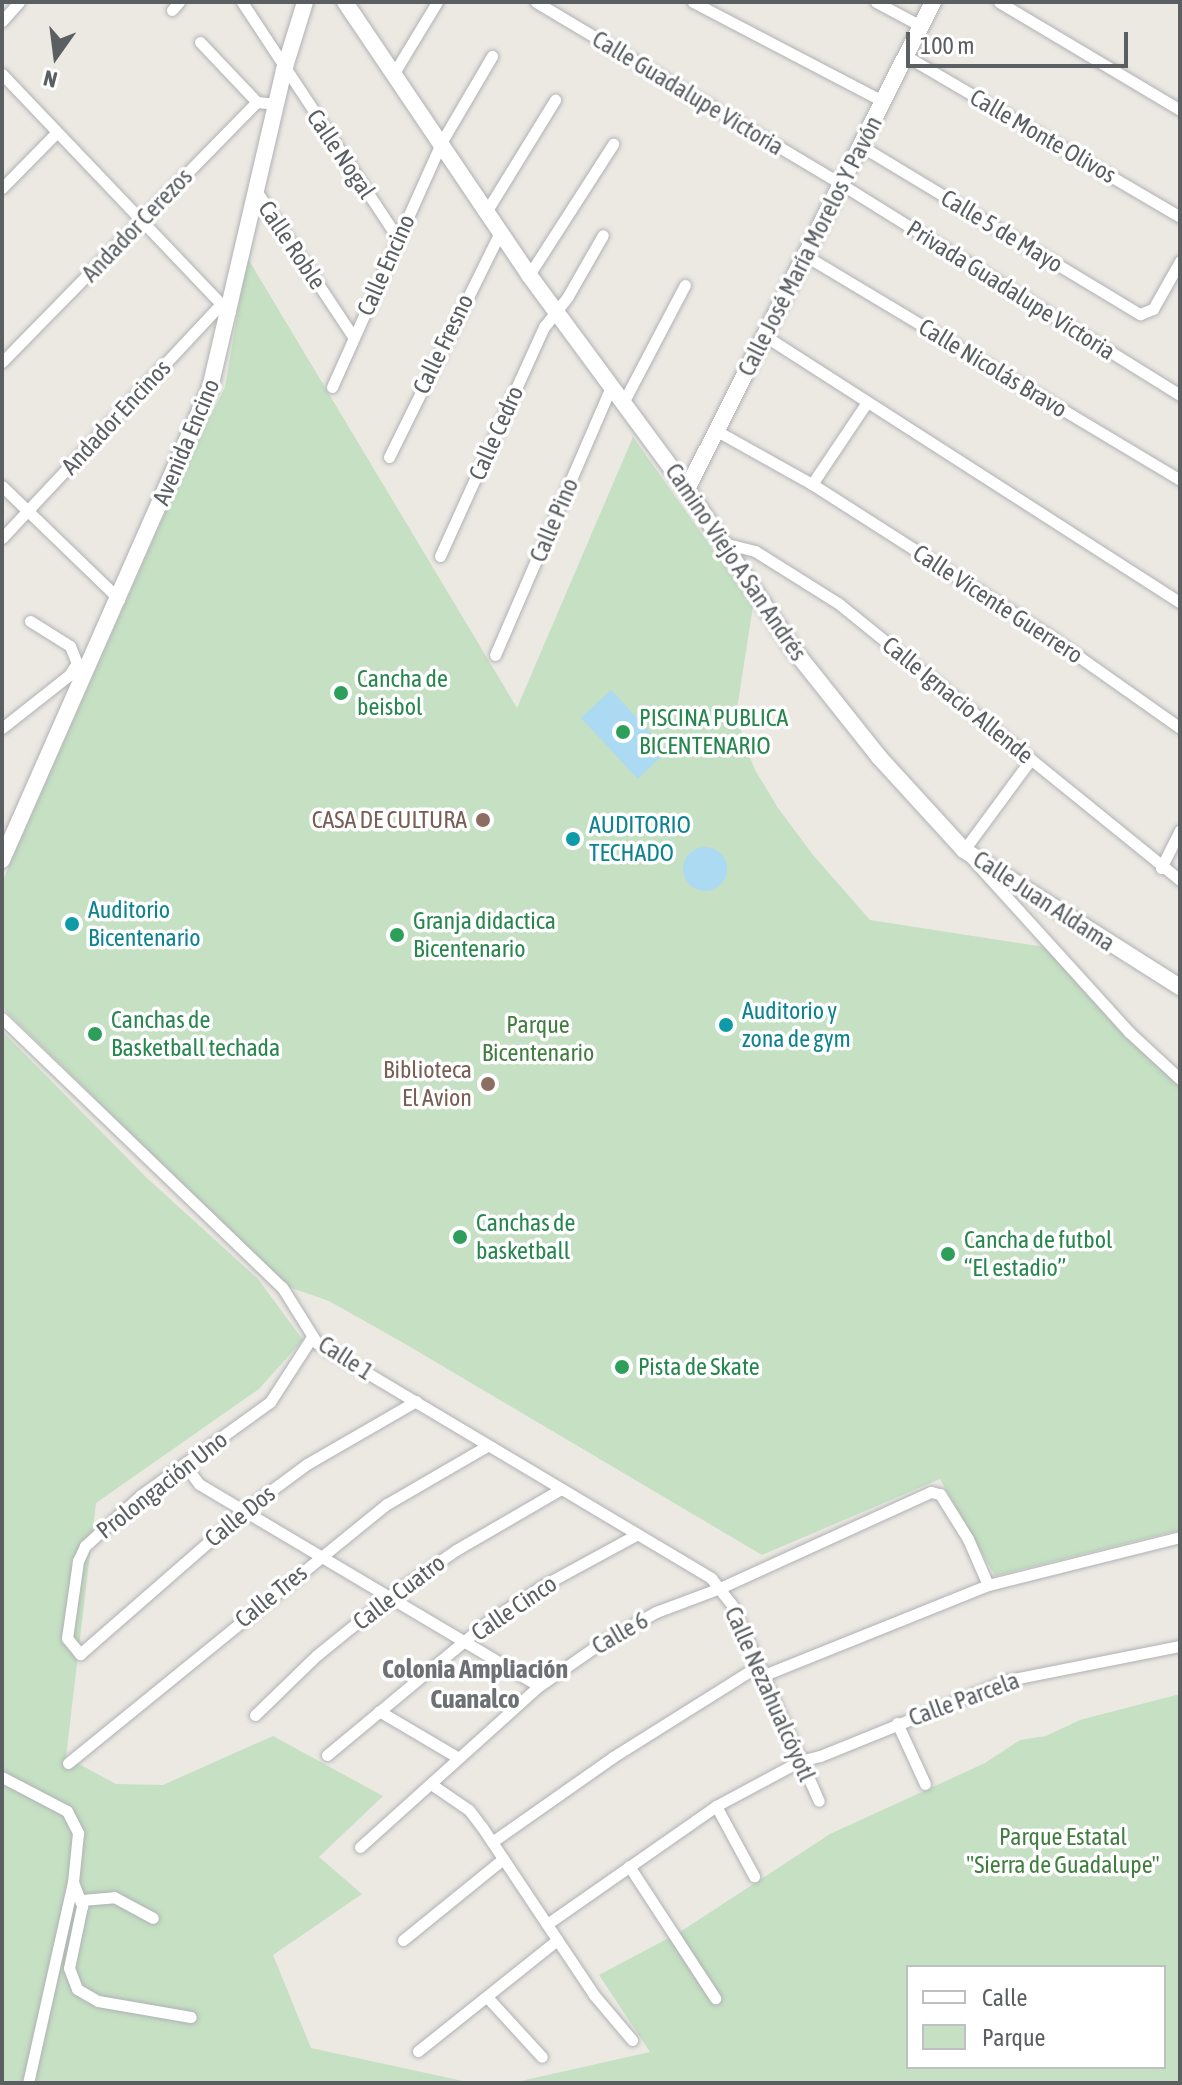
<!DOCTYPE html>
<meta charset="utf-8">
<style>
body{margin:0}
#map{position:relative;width:1182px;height:2085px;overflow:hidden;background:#ece9e3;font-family:"Asap Condensed",sans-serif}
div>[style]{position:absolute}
.green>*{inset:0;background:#c5e0c3}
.water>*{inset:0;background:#acdaf3;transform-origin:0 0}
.round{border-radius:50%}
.roads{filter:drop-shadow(0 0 2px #afb1b4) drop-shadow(0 0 2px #afb1b4)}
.street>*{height:11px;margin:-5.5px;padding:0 5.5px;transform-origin:5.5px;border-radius:5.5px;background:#fff}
.secondary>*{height:16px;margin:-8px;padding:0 8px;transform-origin:8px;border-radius:8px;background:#fff}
.dots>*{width:22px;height:22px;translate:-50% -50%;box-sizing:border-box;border:4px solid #fff;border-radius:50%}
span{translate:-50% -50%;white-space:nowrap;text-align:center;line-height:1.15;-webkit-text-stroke:7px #fff;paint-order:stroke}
.street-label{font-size:24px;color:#5b5f62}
.leisure-label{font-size:24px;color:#27864d}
.left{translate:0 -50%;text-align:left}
.education-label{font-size:24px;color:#785e54}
.right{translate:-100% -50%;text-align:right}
.culture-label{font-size:24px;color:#0d838f}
.park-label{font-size:24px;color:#417d3f}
.neighbourhood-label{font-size:26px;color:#6d7174;font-weight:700}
.frame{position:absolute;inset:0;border:4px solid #5b5f62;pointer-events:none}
.legend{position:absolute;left:906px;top:1965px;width:260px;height:104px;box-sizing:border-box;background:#fff;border:2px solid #bdbfc0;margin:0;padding:10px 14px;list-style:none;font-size:24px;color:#5b5f62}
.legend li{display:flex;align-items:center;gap:16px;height:40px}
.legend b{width:40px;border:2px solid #bdbfc0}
.north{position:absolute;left:16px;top:16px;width:80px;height:80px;-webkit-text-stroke:6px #fff;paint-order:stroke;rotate:194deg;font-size:22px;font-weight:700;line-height:32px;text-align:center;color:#5b5f62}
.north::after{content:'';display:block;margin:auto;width:28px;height:36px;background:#5b5f62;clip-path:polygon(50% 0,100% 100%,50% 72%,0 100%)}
.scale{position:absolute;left:906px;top:32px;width:222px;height:36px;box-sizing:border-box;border:4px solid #5b5f62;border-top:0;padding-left:10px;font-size:24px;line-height:28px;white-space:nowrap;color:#5b5f62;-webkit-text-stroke:6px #fff;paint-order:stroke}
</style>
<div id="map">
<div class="green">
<div style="clip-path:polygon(247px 257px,517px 708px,633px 437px,753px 606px,737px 709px,743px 740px,755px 770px,778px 808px,813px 855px,870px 920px,1051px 948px,1128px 1035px,1180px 1086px,1180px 1530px,995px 1576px,940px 1479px,762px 1555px,407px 1345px,329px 1301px,286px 1286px,2px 1007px,2px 882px,189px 459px,225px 387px)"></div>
<div style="clip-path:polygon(2px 1031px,147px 1178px,258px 1279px,303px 1340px,259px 1389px,96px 1503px,66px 1757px,116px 1784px,163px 1785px,273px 1736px,383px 1796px,319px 1857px,362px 1894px,273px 1955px,311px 2048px,472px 2083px,2px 2083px)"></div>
<div style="clip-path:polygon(evenodd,1180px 1694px,1180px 2083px,512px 2083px,650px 2052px,599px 1975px,680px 1932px,830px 1834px,985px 1763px,1020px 1740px,1046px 1736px,1080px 1720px,1180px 1694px,908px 1967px,1164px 1967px,1164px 2067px,908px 2067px,908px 1967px)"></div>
</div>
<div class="water">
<div style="left:611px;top:690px;width:83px;height:41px;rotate:47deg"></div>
<div class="round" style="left:683px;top:847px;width:44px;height:44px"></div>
</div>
<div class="roads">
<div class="street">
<div style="left:242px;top:2px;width:284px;rotate:56.6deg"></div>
<div style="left:536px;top:2px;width:355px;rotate:30.8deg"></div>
<div style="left:841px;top:184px;width:399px;rotate:31.9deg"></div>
<div style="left:693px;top:2px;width:213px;rotate:27.6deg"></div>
<div style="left:876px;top:2px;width:51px;rotate:28.1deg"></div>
<div style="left:999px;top:2px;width:211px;rotate:30.8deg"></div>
<div style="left:172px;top:10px;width:11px;rotate:-49deg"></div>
<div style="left:2px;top:21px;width:25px;rotate:-48deg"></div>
<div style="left:200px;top:42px;width:83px;rotate:46.5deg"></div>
<div style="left:906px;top:56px;width:318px;rotate:30.4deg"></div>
<div style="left:394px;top:73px;width:83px;rotate:-58.8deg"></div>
<div style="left:2px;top:74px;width:318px;rotate:46.4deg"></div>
<div style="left:861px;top:146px;width:326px;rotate:31.1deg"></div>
<div style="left:1140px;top:314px;width:14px;rotate:-21deg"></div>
<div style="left:1153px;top:309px;width:55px;rotate:-60.6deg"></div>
<div style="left:2px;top:188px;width:78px;rotate:-45.5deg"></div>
<div style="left:257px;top:192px;width:175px;rotate:56.4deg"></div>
<div style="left:486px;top:212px;width:132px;rotate:-58.4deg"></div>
<div style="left:806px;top:256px;width:436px;rotate:30.9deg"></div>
<div style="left:529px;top:275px;width:156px;rotate:-57.3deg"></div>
<div style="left:765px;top:336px;width:493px;rotate:32.7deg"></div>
<div style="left:2px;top:362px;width:364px;rotate:-45.6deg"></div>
<div style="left:257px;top:102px;width:20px;rotate:6deg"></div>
<div style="left:332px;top:387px;width:267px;rotate:-65.9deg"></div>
<div style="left:441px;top:143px;width:101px;rotate:-59.6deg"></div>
<div style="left:624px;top:401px;width:131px;rotate:-62.3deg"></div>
<div style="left:717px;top:431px;width:109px;rotate:29.2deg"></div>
<div style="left:812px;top:484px;width:287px;rotate:32.6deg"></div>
<div style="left:1054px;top:639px;width:154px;rotate:35.2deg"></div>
<div style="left:389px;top:457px;width:251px;rotate:-63.7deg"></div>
<div style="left:812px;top:484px;width:99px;rotate:-56.1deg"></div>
<div style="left:2px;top:486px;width:163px;rotate:44deg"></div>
<div style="left:2px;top:538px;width:320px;rotate:-46.9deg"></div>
<div style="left:221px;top:304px;width:12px;rotate:42deg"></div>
<div style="left:723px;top:543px;width:33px;rotate:14deg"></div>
<div style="left:755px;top:551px;width:98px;rotate:32.1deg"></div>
<div style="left:838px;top:603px;width:440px;rotate:39deg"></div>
<div style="left:440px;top:556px;width:252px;rotate:-65.6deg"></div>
<div style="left:544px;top:327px;width:39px;rotate:-52deg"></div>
<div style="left:568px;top:296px;width:70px;rotate:-60.2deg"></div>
<div style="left:30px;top:621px;width:47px;rotate:32deg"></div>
<div style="left:70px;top:646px;width:18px;rotate:68deg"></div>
<div style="left:495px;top:655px;width:294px;rotate:-66.6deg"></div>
<div style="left:2px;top:728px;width:85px;rotate:-38.3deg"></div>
<div style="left:69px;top:675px;width:14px;rotate:-56deg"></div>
<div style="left:77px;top:663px;width:13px;rotate:48deg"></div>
<div style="left:1031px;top:759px;width:113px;rotate:126.4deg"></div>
<div style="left:964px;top:850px;width:246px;rotate:47.8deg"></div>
<div style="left:1129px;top:1032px;width:69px;rotate:42.7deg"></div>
<div style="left:1161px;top:868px;width:42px;rotate:-63.4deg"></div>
<div style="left:2px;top:1018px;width:388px;rotate:43.9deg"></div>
<div style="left:282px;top:1287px;width:66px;rotate:58deg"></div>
<div style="left:317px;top:1343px;width:459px;rotate:30.8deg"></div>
<div style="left:711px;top:1578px;width:34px;rotate:52deg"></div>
<div style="left:732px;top:1605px;width:214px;rotate:66.1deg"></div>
<div style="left:312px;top:1337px;width:77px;rotate:122.9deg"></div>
<div style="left:270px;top:1402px;width:159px;rotate:144.2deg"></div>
<div style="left:141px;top:1495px;width:76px;rotate:137.7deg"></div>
<div style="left:85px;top:1546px;width:17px;rotate:115deg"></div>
<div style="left:78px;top:1561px;width:78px;rotate:98.1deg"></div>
<div style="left:67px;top:1638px;width:21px;rotate:51deg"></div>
<div style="left:80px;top:1654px;width:220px;rotate:-41.1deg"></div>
<div style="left:246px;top:1509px;width:76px;rotate:-36.4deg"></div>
<div style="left:307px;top:1464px;width:126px;rotate:-30deg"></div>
<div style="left:184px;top:1464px;width:25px;rotate:53deg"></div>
<div style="left:199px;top:1484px;width:395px;rotate:30.7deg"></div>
<div style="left:764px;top:1675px;width:241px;rotate:-21.9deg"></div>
<div style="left:988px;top:1585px;width:198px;rotate:-14deg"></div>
<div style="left:379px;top:1711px;width:91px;rotate:30.5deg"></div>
<div style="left:255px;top:1715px;width:86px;rotate:-44.1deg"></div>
<div style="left:317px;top:1655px;width:95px;rotate:-39deg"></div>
<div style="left:391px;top:1595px;width:79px;rotate:-34.7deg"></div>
<div style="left:456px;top:1550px;width:119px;rotate:-30.2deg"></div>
<div style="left:897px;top:1723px;width:67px;rotate:65.3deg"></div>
<div style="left:327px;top:1755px;width:208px;rotate:-39.7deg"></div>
<div style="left:487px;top:1622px;width:66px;rotate:-33.2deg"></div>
<div style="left:542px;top:1586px;width:107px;rotate:-28.5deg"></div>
<div style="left:68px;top:1763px;width:411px;rotate:-39.1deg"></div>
<div style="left:387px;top:1504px;width:116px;rotate:-30.1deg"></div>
<div style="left:2px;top:1777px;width:73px;rotate:27.6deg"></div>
<div style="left:67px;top:1811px;width:25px;rotate:63deg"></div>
<div style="left:78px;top:1833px;width:49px;rotate:95.8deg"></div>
<div style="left:73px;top:1882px;width:206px;rotate:102.6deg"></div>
<div style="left:431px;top:1784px;width:46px;rotate:34.4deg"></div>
<div style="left:469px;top:1810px;width:21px;rotate:53deg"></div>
<div style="left:482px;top:1827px;width:202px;rotate:56.3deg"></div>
<div style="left:594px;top:1995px;width:59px;rotate:49.8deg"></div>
<div style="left:716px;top:1806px;width:80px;rotate:61.5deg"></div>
<div style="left:492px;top:1842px;width:148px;rotate:-35.1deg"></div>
<div style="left:613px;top:1757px;width:171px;rotate:-32.1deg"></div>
<div style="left:360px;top:1847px;width:241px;rotate:-42deg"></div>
<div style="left:539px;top:1686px;width:77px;rotate:-34.9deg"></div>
<div style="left:602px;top:1642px;width:62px;rotate:-29.1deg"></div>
<div style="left:656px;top:1612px;width:68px;rotate:-20.6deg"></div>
<div style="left:720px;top:1588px;width:232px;rotate:-24.5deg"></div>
<div style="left:931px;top:1492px;width:9px;rotate:13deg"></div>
<div style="left:940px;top:1494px;width:53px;rotate:58.1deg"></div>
<div style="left:968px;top:1539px;width:50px;rotate:66.5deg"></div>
<div style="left:629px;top:1866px;width:158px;rotate:56.9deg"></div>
<div style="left:73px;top:1882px;width:26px;rotate:69deg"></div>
<div style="left:82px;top:1906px;width:63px;rotate:101.8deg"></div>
<div style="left:69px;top:1968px;width:22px;rotate:69deg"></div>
<div style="left:77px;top:1989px;width:24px;rotate:30deg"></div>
<div style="left:98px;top:2001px;width:94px;rotate:9.8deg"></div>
<div style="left:82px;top:1900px;width:32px;rotate:-5deg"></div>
<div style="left:114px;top:1897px;width:44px;rotate:28.3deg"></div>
<div style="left:547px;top:1924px;width:206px;rotate:-34.9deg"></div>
<div style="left:716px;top:1806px;width:95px;rotate:-28.2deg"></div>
<div style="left:800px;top:1761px;width:21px;rotate:-14deg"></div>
<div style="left:820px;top:1756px;width:203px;rotate:-22deg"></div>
<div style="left:1008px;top:1680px;width:175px;rotate:-11.2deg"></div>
<div style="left:403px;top:1940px;width:129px;rotate:-39deg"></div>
<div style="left:487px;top:1997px;width:81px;rotate:47.5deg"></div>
<div style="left:418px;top:2051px;width:178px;rotate:-38.6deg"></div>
</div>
<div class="secondary">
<div style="left:345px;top:2px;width:329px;rotate:56deg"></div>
<div style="left:529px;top:275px;width:266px;rotate:53.6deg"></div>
<div style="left:687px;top:489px;width:193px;rotate:56.4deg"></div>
<div style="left:794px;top:650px;width:137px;rotate:51.5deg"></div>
<div style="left:879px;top:757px;width:126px;rotate:47.6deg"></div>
<div style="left:964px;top:850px;width:256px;rotate:32.4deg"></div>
<div style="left:687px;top:489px;width:546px;rotate:-63.2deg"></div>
<div style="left:2px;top:860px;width:516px;rotate:-66.22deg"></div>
<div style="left:210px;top:388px;width:326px;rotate:-76.9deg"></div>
<div style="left:284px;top:70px;width:71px;rotate:-72.8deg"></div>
</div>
</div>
<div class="dots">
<div style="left:341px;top:693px;background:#2e9e5b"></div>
<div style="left:623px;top:732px;background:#2e9e5b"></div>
<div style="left:483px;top:820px;background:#8d6e63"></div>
<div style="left:573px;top:839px;background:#0f9aa8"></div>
<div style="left:72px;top:924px;background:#0f9aa8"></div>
<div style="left:397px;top:935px;background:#2e9e5b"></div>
<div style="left:726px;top:1025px;background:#0f9aa8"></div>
<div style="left:95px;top:1034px;background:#2e9e5b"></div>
<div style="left:488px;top:1084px;background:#8d6e63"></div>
<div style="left:460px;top:1237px;background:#2e9e5b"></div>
<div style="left:948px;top:1254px;background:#2e9e5b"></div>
<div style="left:622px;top:1367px;background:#2e9e5b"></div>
</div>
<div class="street-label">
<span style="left:688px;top:93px;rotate:31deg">Calle Guadalupe Victoria</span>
<span style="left:1043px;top:136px;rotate:30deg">Calle Monte Olivos</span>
<span style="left:341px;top:154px;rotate:56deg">Calle Nogal</span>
<span style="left:137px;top:225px;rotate:-46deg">Andador Cerezos</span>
<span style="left:1002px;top:231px;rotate:31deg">Calle 5 de Mayo</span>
<span style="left:292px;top:245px;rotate:56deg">Calle Roble</span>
<span style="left:810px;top:246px;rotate:-63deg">Calle José María Morelos Y Pavón</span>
<span style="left:386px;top:265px;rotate:-66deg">Calle Encino</span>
<span style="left:1011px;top:290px;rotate:32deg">Privada Guadalupe Victoria</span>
<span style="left:443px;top:344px;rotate:-64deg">Calle Fresno</span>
<span style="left:993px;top:368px;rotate:31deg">Calle Nicolás Bravo</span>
<span style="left:116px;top:417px;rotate:-47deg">Andador Encinos</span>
<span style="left:496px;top:433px;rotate:-66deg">Calle Cedro</span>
<span style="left:186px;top:442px;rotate:-67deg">Avenida Encino</span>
<span style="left:554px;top:520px;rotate:-67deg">Calle Pino</span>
<span style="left:736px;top:562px;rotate:56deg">Camino Viejo A San Andrés</span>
<span style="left:998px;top:604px;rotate:33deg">Calle Vicente Guerrero</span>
<span style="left:958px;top:700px;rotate:39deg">Calle Ignacio Allende</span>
<span style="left:1044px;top:901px;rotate:33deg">Calle Juan Aldama</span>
<span style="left:346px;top:1358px;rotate:33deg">Calle 1</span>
<span style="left:162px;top:1485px;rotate:-38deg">Prolongación Uno</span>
<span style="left:240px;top:1516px;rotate:-39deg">Calle Dos</span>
<span style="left:399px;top:1592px;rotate:-37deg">Calle Cuatro</span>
<span style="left:271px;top:1596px;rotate:-39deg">Calle Tres</span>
<span style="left:514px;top:1608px;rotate:-34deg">Calle Cinco</span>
<span style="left:620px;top:1633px;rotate:-30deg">Calle 6</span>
<span style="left:770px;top:1694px;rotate:66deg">Calle Nezahualcóyotl</span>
<span style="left:964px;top:1699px;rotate:-20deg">Calle Parcela</span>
</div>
<div class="leisure-label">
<span class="left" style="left:357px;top:693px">Cancha de<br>beisbol</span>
<span class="left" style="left:639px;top:732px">PISCINA PUBLICA<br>BICENTENARIO</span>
<span class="left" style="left:413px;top:935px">Granja didactica<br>Bicentenario</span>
<span class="left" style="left:111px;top:1034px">Canchas de<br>Basketball techada</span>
<span class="left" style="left:476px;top:1237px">Canchas de<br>basketball</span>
<span class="left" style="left:964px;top:1254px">Cancha de futbol<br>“El estadio”</span>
<span class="left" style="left:638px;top:1367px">Pista de Skate</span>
</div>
<div class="education-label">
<span class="right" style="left:467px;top:820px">CASA DE CULTURA</span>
<span class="right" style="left:472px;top:1084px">Biblioteca<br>El Avion</span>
</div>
<div class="culture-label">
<span class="left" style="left:589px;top:839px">AUDITORIO<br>TECHADO</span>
<span class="left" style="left:88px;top:924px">Auditorio<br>Bicentenario</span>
<span class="left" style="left:742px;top:1025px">Auditorio y<br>zona de gym</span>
</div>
<div class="park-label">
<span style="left:538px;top:1039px">Parque<br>Bicentenario</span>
<span style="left:1063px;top:1851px">Parque Estatal<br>"Sierra de Guadalupe"</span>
</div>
<div class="neighbourhood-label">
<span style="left:475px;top:1685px">Colonia Ampliación<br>Cuanalco</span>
</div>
<div class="frame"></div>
<ul class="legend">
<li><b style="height:10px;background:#fff"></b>Calle</li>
<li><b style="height:22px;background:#c5e0c3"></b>Parque</li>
</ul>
<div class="north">N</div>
<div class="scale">100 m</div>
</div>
